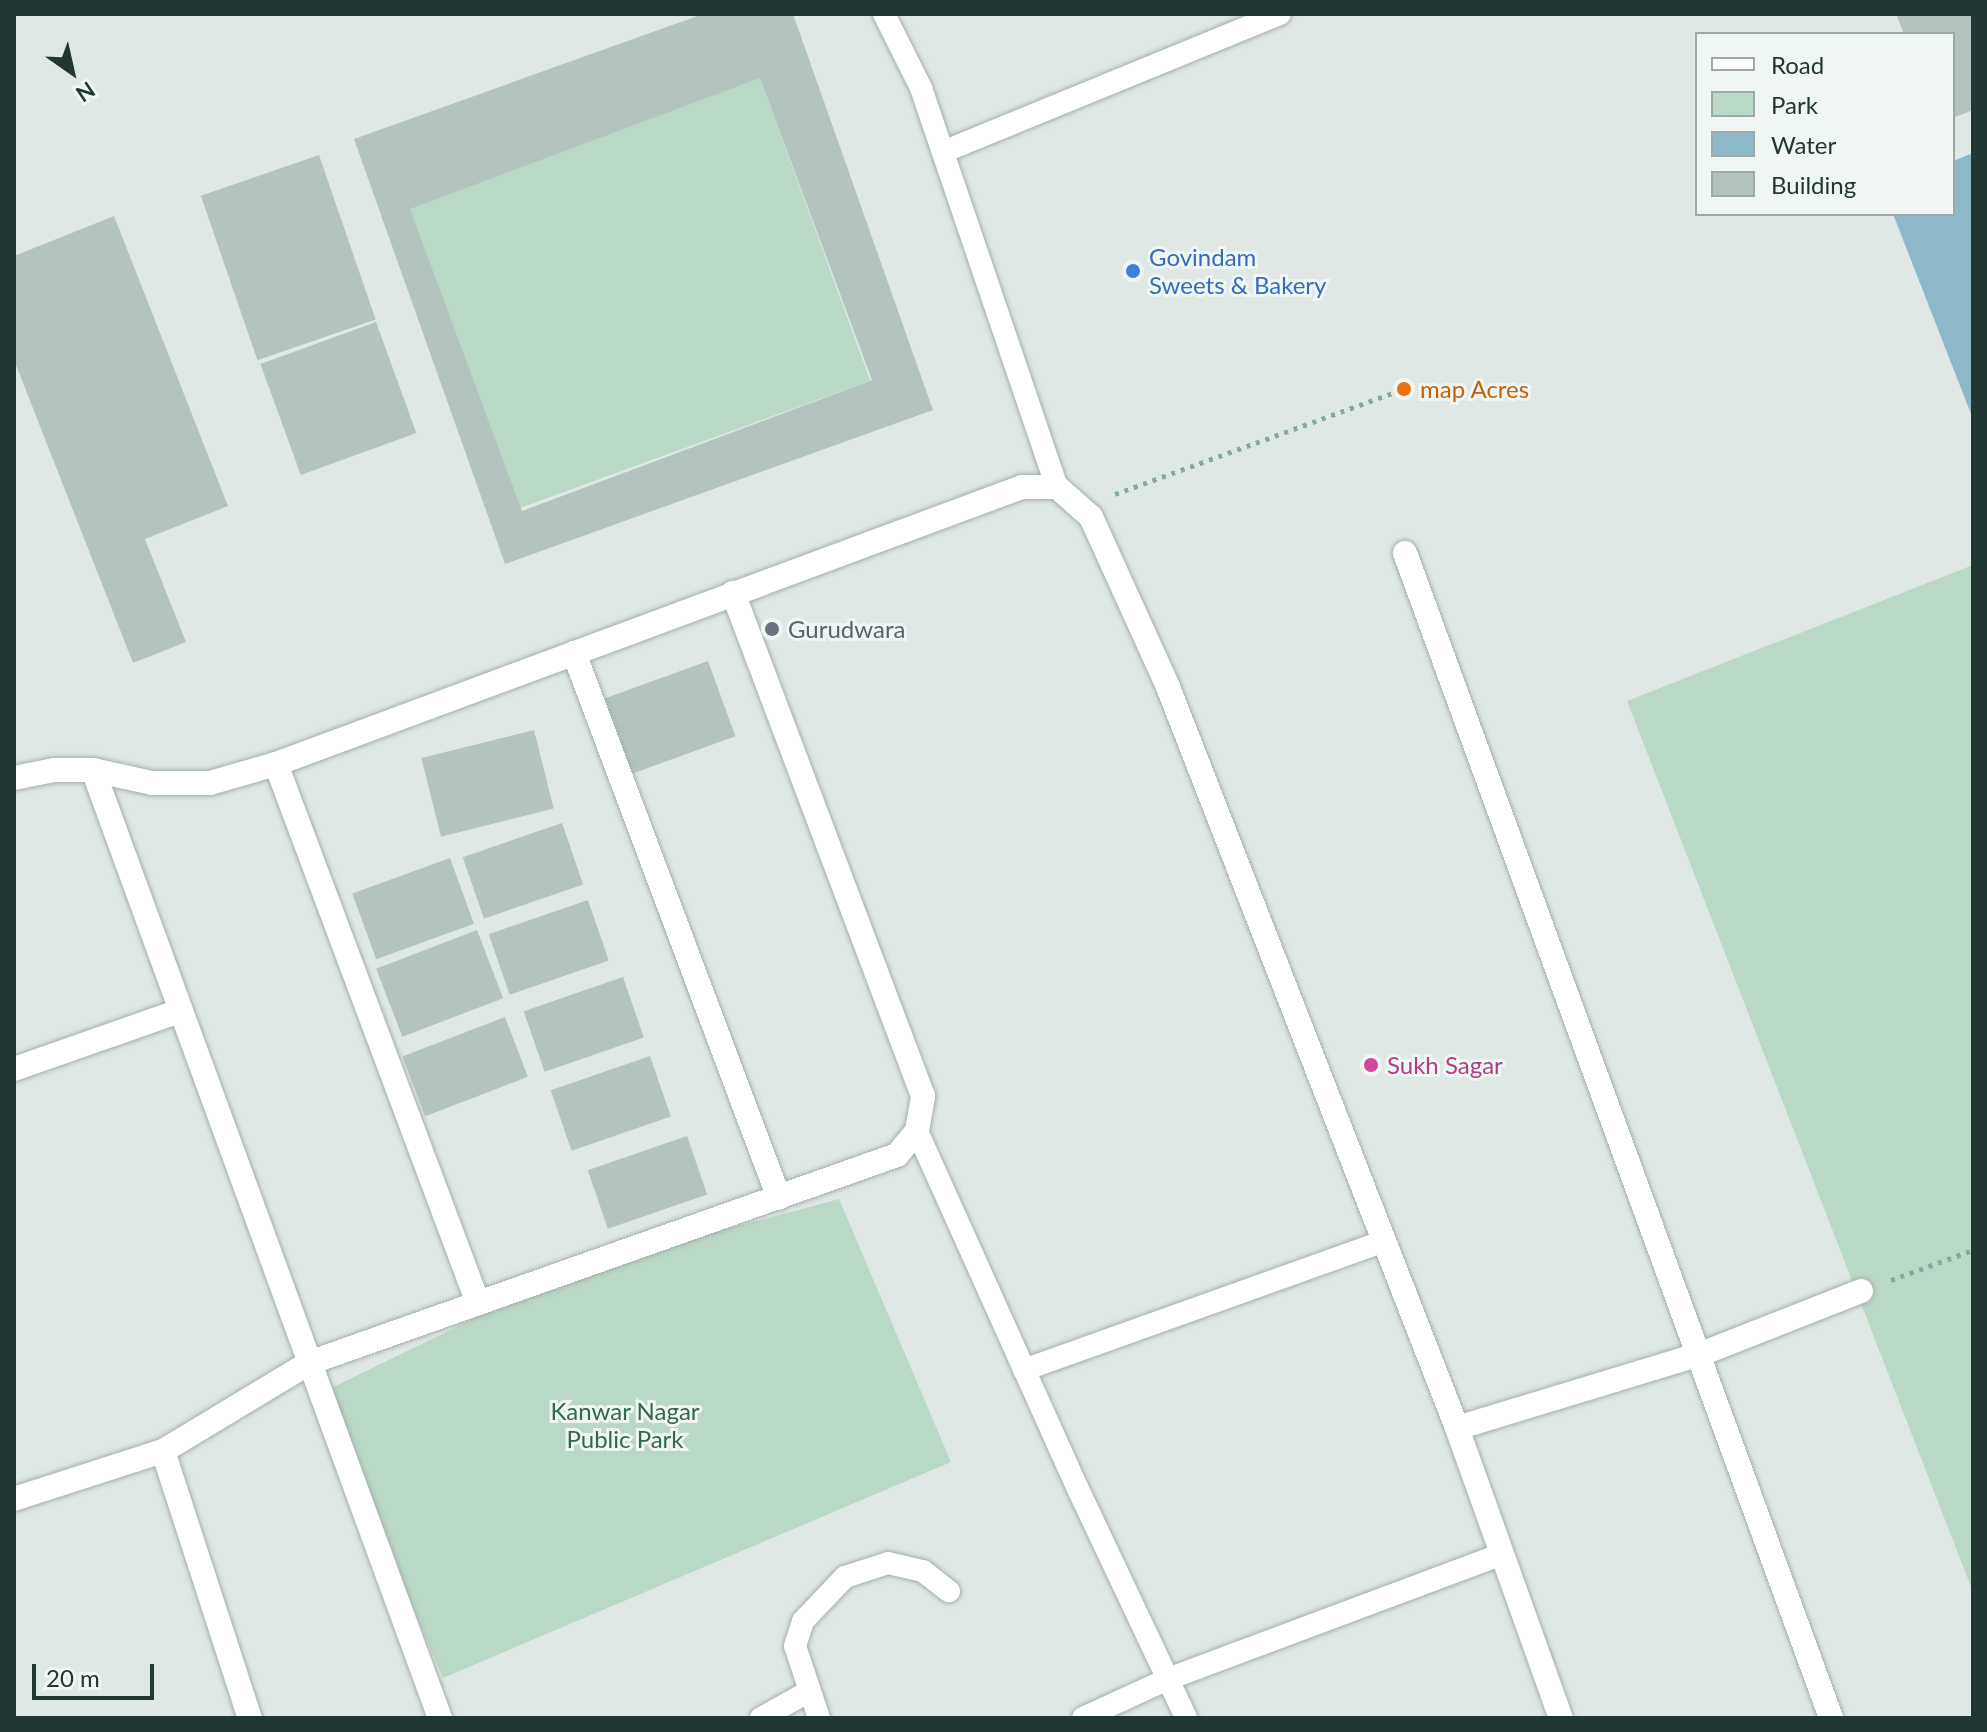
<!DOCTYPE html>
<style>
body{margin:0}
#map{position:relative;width:1987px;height:1732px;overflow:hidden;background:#dfe8e5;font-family:Lato,sans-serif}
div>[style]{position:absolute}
.green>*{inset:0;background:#bad8c6;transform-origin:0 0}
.water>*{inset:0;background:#8cb8c8}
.building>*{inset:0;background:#b5c3bf;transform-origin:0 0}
.path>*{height:5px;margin-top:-2.5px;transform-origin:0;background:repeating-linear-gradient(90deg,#83a9a1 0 4px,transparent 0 10px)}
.roads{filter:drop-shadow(0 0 2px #a3afac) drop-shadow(0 0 2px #a3afac)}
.service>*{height:22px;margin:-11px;padding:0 11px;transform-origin:11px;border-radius:11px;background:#fff}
.minor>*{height:24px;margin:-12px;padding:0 12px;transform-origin:12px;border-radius:12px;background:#fff}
.dots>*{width:22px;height:22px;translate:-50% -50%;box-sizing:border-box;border:4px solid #eff6f3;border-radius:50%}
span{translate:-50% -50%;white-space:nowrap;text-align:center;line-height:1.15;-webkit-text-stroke:6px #eff6f3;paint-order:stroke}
.shop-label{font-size:24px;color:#366cbe}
.left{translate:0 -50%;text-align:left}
.food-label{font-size:24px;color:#c56008}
.worship-label{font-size:24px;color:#5b616d}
.hotel-label{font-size:24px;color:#b23c85}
.park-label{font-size:24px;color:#31694d}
.frame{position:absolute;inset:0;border:16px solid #223633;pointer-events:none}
.legend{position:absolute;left:1695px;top:32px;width:260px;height:184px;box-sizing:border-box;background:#eff6f3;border:2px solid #9da9a6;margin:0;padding:10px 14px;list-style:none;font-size:24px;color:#223633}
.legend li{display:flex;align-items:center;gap:16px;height:40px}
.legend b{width:40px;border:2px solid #9da9a6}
.north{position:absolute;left:32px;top:32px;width:80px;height:80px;-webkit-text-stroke:6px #eff6f3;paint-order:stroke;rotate:146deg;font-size:22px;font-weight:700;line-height:32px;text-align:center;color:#223633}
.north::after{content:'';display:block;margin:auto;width:28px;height:36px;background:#223633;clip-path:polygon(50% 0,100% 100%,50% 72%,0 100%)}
.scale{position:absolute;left:32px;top:1664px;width:122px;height:36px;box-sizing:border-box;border:4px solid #223633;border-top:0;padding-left:10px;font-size:24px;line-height:28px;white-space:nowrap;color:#223633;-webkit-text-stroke:6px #eff6f3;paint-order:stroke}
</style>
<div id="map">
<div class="green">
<div style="left:760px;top:78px;width:322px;height:374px;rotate:70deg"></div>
<div style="clip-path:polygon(1973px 565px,1973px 1592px,1627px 701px)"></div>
<div style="clip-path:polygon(839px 1199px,951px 1462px,443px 1678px,321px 1393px,574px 1270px)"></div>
</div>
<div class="water">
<div style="clip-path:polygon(1973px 153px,1973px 419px,1893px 214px,1953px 214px,1953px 161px)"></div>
</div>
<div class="building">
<div style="clip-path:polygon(evenodd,703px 14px,793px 14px,933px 410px,505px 564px,354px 139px,703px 14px,760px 78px,872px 380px,522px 511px,410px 209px,760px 78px)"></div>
<div style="clip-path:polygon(1896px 14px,1973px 14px,1973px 110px,1953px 118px,1953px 34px,1904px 34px)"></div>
<div style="left:319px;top:155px;width:174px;height:125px;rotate:71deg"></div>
<div style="clip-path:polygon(114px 216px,228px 506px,145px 539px,186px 642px,133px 663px,14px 360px,14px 256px)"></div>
<div style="left:376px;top:322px;width:118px;height:123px;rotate:70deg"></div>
<div style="left:708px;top:661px;width:80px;height:110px;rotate:70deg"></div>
<div style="left:534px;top:730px;width:81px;height:116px;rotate:76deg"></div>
<div style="left:562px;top:823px;width:65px;height:105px;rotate:71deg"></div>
<div style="left:450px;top:858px;width:70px;height:104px;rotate:70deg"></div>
<div style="left:588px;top:900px;width:64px;height:105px;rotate:71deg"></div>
<div style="left:477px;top:930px;width:73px;height:108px;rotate:69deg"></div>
<div style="left:623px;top:977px;width:64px;height:105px;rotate:71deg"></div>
<div style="left:505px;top:1017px;width:64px;height:110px;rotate:69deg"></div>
<div style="left:650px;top:1056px;width:64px;height:105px;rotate:71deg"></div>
<div style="left:687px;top:1136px;width:62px;height:105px;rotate:71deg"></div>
</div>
<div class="path">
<div style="left:1115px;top:494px;width:307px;rotate:-20deg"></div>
<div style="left:1891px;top:1280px;width:87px;rotate:-20.1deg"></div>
</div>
<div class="roads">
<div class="service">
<div style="left:884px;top:14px;width:83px;rotate:63.4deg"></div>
<div style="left:921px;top:88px;width:422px;rotate:71.2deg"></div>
<div style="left:943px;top:152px;width:364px;rotate:-22.3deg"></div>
<div style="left:917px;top:1131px;width:390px;rotate:65.8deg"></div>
<div style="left:1077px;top:1487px;width:255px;rotate:64.7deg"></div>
<div style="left:1024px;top:1370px;width:382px;rotate:-19.7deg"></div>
<div style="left:761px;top:1718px;width:54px;rotate:-29deg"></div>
<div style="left:819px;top:1718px;width:76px;rotate:-108.4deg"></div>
<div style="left:795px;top:1646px;width:26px;rotate:-72deg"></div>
<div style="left:803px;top:1621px;width:61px;rotate:-46.3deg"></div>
<div style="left:845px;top:1577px;width:45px;rotate:-18deg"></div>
<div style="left:888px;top:1563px;width:36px;rotate:13deg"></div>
<div style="left:923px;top:1571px;width:33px;rotate:38deg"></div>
<div style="left:1083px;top:1718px;width:94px;rotate:-24.6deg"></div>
<div style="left:1168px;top:1679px;width:357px;rotate:-20.5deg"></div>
</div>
<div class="minor">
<div style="left:1405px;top:553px;width:1240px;rotate:69.91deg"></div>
<div style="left:574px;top:653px;width:582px;rotate:69.39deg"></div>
<div style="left:276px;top:764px;width:576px;rotate:69.46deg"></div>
<div style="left:93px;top:770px;width:1010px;rotate:69.9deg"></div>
<div style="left:14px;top:778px;width:41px;rotate:-11.3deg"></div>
<div style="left:54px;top:770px;width:39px"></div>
<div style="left:93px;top:770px;width:60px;rotate:12.4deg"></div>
<div style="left:152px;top:783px;width:58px"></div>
<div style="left:210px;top:783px;width:69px;rotate:-16.1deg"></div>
<div style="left:276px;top:764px;width:796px;rotate:-20.37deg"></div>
<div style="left:1022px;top:487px;width:35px"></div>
<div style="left:1057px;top:487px;width:45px;rotate:41.4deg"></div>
<div style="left:1091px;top:517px;width:187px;rotate:65.6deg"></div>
<div style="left:1168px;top:687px;width:795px;rotate:68.69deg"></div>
<div style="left:1457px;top:1428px;width:308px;rotate:70.3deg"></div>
<div style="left:14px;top:1069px;width:176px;rotate:-19.3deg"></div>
<div style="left:1457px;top:1428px;width:255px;rotate:-16.9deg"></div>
<div style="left:1701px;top:1354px;width:172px;rotate:-21.5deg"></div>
<div style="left:163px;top:1451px;width:281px;rotate:72deg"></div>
<div style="left:14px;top:1499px;width:157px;rotate:-17.9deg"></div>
<div style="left:163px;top:1451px;width:170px;rotate:-31.1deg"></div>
<div style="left:309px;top:1363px;width:624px;rotate:-19.48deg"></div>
<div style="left:897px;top:1155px;width:31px;rotate:-50deg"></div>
<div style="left:917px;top:1131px;width:36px;rotate:-80deg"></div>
<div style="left:923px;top:1096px;width:538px;rotate:-110.69deg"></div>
</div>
</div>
<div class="dots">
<div style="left:1133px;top:271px;background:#3f7fe0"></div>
<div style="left:1404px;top:389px;background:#e8710a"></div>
<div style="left:772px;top:629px;background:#6b7280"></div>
<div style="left:1371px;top:1065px;background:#d1479c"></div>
</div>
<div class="shop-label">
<span class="left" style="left:1149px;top:271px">Govindam<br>Sweets &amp; Bakery</span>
</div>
<div class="food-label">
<span class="left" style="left:1420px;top:389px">map Acres</span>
</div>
<div class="worship-label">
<span class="left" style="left:788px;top:629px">Gurudwara</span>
</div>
<div class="hotel-label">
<span class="left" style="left:1387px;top:1065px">Sukh Sagar</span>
</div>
<div class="park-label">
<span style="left:625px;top:1425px">Kanwar Nagar<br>Public Park</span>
</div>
<div class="frame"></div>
<ul class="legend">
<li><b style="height:10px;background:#fff"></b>Road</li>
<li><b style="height:22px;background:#bad8c6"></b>Park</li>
<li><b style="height:22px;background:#8cb8c8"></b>Water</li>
<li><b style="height:22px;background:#b5c3bf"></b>Building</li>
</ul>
<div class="north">N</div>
<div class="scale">20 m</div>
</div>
